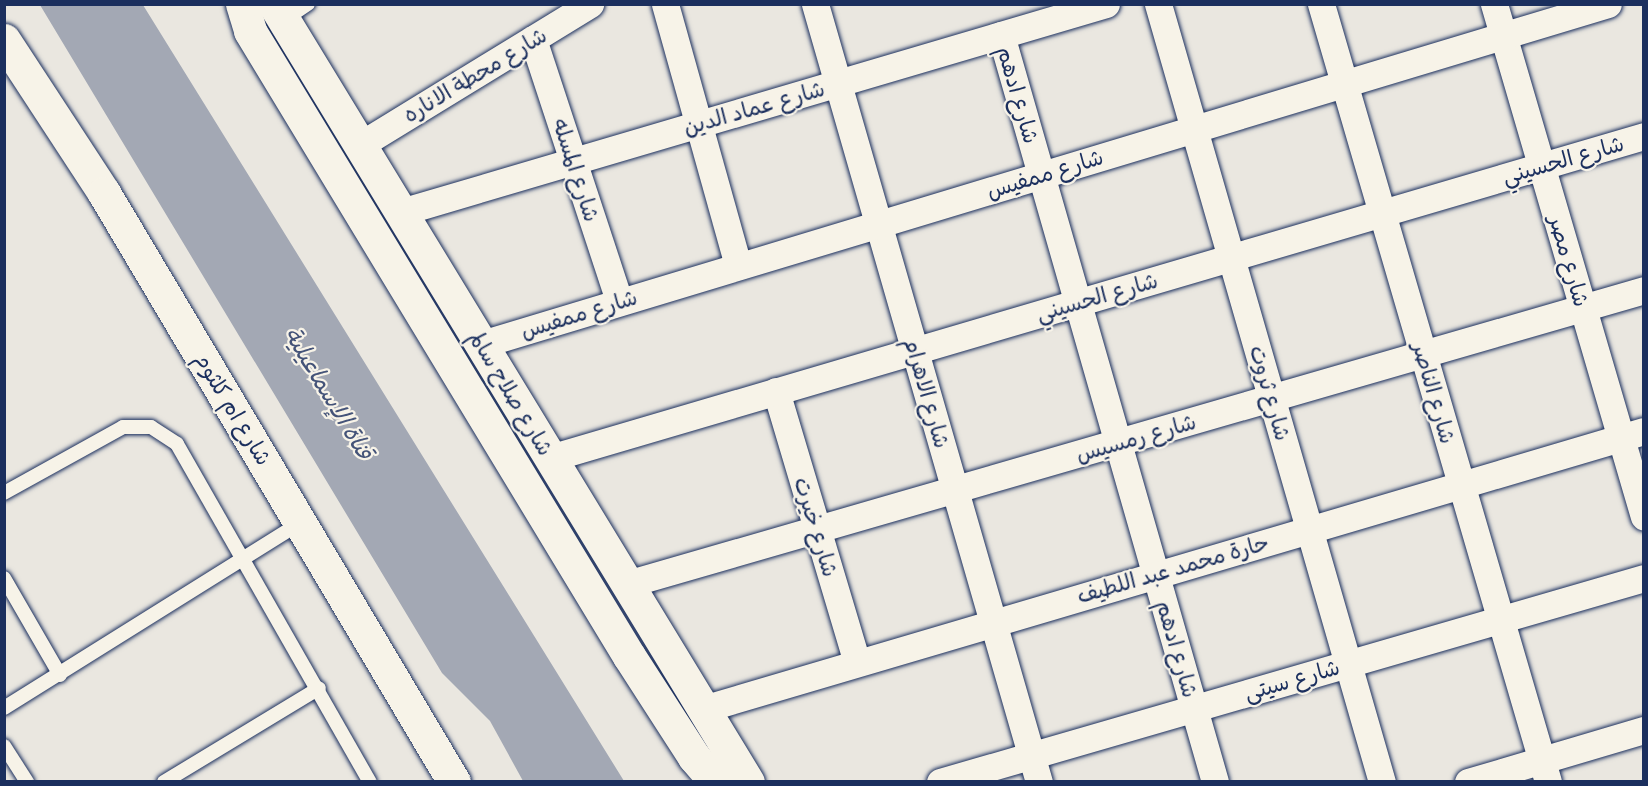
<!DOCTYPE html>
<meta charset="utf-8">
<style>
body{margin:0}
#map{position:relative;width:1648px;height:786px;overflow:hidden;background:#eae7e0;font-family:"Patrick Hand","Playpen Sans Arabic",sans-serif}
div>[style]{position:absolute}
.water>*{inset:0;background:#a3a8b4}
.roads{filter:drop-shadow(0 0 2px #1b2f5e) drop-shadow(0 0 2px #1b2f5e)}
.lane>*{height:14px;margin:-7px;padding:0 7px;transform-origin:7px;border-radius:7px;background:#f7f3e8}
.street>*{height:27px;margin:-13.5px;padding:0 13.5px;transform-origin:13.5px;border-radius:13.5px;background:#f7f3e8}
.highway>*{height:33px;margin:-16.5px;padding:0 16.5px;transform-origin:16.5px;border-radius:16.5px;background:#f7f3e8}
span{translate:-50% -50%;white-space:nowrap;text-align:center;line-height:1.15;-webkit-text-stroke:4.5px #f7f3e8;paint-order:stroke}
.street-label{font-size:22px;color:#1b2f5e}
.water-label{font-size:24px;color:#445378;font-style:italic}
.frame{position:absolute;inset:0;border:6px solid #1b2f5e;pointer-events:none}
</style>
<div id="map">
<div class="water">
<div style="clip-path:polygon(40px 5px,143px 5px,624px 781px,523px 781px,490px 721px,442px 673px)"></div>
</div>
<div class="roads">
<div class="lane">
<div style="left:284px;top:20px;width:29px;rotate:-34deg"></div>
<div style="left:4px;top:493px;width:136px;rotate:-29deg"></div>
<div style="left:123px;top:427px;width:28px"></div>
<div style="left:151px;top:427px;width:31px;rotate:33deg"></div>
<div style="left:177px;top:444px;width:389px;rotate:60.3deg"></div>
<div style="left:4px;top:578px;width:112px;rotate:60deg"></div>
<div style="left:4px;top:708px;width:349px;rotate:-32deg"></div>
<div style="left:4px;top:746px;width:43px;rotate:57.4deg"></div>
<div style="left:164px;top:782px;width:181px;rotate:-31.2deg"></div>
</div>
<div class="street">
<div style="left:665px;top:4px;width:272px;rotate:74.4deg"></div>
<div style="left:815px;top:4px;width:810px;rotate:73.94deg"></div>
<div style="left:1158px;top:4px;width:810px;rotate:73.94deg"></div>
<div style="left:1321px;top:4px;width:810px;rotate:73.73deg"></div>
<div style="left:1494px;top:4px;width:534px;rotate:73.7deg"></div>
<div style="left:1001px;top:35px;width:777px;rotate:74.01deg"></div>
<div style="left:533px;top:39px;width:276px;rotate:71.8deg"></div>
<div style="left:360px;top:145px;width:270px;rotate:-31.5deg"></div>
<div style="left:401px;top:212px;width:735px;rotate:-16.44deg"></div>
<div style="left:482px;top:344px;width:1176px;rotate:-16.8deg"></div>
<div style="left:776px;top:391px;width:283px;rotate:73.4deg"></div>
<div style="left:550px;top:458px;width:1140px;rotate:-16.4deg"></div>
<div style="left:627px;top:584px;width:1059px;rotate:-16.12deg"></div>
<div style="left:703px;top:709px;width:981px;rotate:-16.46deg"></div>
<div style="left:940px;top:782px;width:733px;rotate:-16.16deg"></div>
<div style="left:1468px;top:782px;width:184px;rotate:-16.5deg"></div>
</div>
<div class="highway">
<div style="left:242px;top:4px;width:28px;rotate:73deg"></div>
<div style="left:250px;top:31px;width:731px;rotate:58.77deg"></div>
<div style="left:629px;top:656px;width:120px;rotate:57.2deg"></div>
<div style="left:694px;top:757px;width:33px;rotate:49deg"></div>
<div style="left:274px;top:4px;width:911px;rotate:58.65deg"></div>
<div style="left:4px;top:40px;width:183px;rotate:56.8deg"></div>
<div style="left:104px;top:193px;width:685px;rotate:59.28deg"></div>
</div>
</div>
<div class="street-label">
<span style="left:475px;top:75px;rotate:-31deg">شارع محطة الاناره</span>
<span style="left:1018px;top:95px;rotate:74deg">شارع ادهم</span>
<span style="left:754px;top:108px;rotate:-16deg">شارع عماد الدين</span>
<span style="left:1563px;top:160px;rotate:-16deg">شارع الحسيني</span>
<span style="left:576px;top:170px;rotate:72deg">شارع المسله</span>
<span style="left:1045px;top:174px;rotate:-17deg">شارع ممفيس</span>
<span style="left:1569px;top:261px;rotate:74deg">شارع مصر</span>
<span style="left:1097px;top:297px;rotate:-16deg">شارع الحسيني</span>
<span style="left:579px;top:314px;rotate:-17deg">شارع ممفيس</span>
<span style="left:511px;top:393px;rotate:59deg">شارع صلاح سالم</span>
<span style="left:927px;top:393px;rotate:74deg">شارع الاهرام</span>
<span style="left:1270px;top:393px;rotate:74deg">شارع ثروت</span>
<span style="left:1434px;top:393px;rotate:74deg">شارع الناصر</span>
<span style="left:233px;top:409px;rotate:59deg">شارع ام كلثوم</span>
<span style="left:1136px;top:438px;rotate:-16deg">شارع رمسيس</span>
<span style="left:816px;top:527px;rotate:73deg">شارع خيرت</span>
<span style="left:1173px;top:569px;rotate:-16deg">حارة محمد عبد اللطيف</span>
<span style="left:1177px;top:649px;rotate:74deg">شارع ادهم</span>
<span style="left:1292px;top:680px;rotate:-16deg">شارع سيتى</span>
</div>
<div class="water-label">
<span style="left:329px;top:393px;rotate:59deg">قناة الإسماعيلية</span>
</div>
<div class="frame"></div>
</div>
